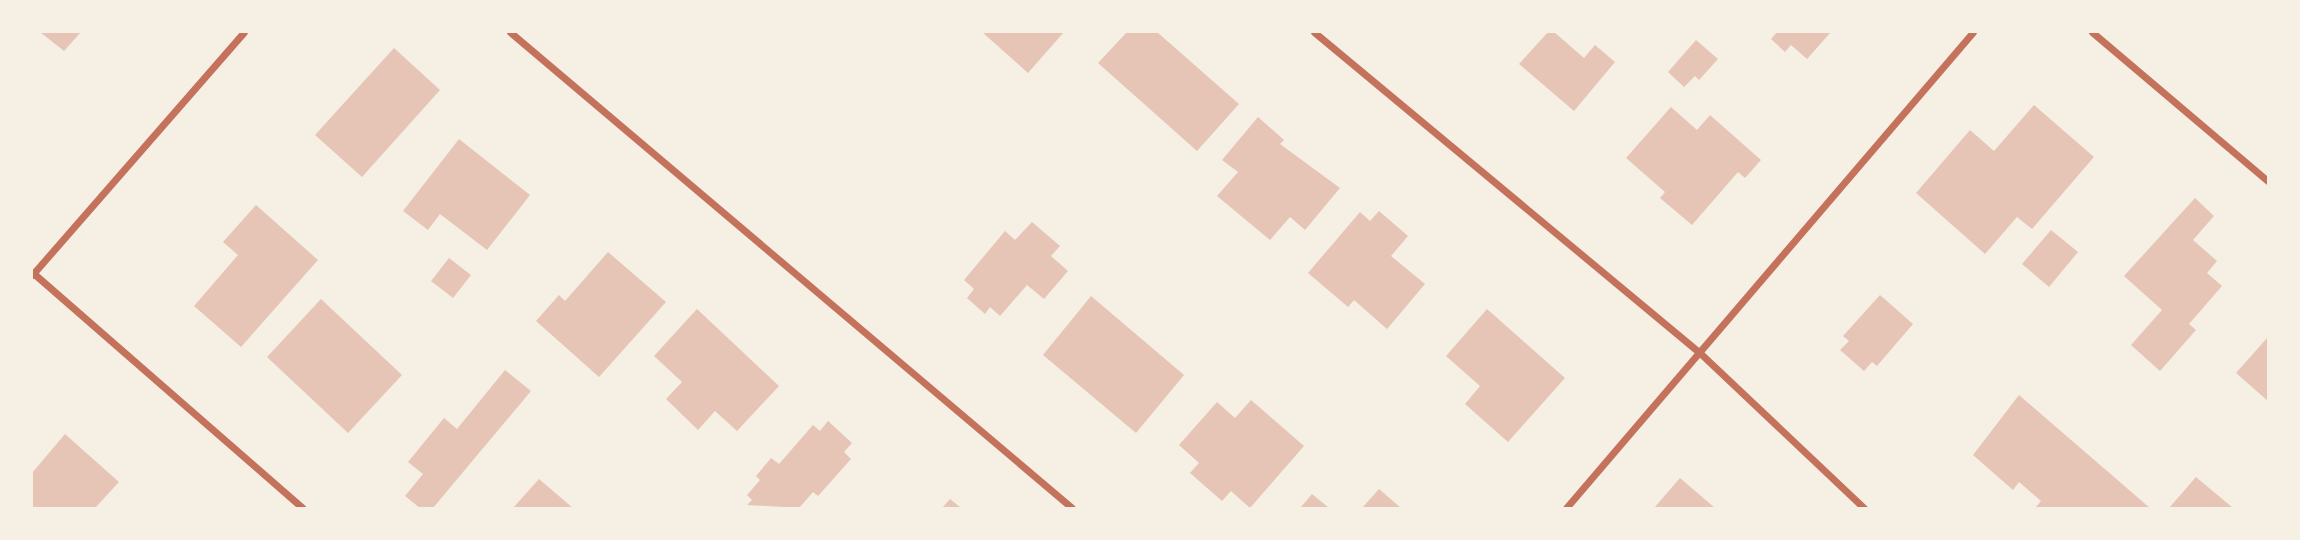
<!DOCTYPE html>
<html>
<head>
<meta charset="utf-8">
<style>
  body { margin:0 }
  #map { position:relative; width:2300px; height:540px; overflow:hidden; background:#f6efe4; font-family:Signika,sans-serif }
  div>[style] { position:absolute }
  .building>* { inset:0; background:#e6c5b7 }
  .minor>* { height:7px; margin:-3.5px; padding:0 3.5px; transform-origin:3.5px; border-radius:3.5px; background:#c5725c }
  span { translate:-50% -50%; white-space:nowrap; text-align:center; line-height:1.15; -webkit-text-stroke:6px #f6efe4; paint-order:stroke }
  .frame { position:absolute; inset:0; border:33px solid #f6efe4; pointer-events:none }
</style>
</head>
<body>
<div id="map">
  <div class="building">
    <div style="clip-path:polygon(40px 32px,81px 32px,64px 51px)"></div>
    <div style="clip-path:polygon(982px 32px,1064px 32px,1028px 73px)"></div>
    <div style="clip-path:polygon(1127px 32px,1157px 32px,1239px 104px,1197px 151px,1098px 63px)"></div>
    <div style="clip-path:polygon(1548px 32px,1554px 32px,1584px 58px,1595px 45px,1615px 62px,1574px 111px,1519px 64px)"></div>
    <div style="clip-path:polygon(1777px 32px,1831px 32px,1807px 59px,1791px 45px,1785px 52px,1771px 39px)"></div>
    <div style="clip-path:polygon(1696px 40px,1718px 59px,1699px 80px,1695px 76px,1684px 87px,1668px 72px)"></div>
    <div style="clip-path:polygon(394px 48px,440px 90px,362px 177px,315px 135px)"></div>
    <div style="clip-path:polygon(2034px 105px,2094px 157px,2032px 229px,2017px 217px,1985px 254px,1916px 193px,1970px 130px,1994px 151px)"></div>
    <div style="clip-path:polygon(1671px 107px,1697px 130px,1710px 115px,1761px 160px,1745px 178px,1738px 172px,1692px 225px,1660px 198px,1665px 192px,1626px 158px)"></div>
    <div style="clip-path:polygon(1258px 117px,1284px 140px,1280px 144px,1340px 188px,1305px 230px,1290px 217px,1270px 240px,1217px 196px,1238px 172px,1222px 160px)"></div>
    <div style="clip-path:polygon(459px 139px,530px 195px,487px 250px,440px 214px,428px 230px,403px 211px)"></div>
    <div style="clip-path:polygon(2195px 198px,2214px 216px,2193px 240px,2217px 261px,2207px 273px,2222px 286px,2189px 324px,2196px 330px,2160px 371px,2131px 345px,2162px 310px,2124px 276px)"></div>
    <div style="clip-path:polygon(256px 205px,318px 260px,241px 347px,194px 306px,238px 255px,223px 242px)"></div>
    <div style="clip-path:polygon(1379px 211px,1408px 236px,1391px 256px,1425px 284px,1387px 329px,1354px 300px,1348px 307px,1308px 273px,1360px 212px,1370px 221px)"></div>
    <div style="clip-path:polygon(1032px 222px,1060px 246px,1051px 256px,1068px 271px,1044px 299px,1027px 285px,1000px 316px,990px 307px,985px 314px,967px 298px,974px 289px,964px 280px,1005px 231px,1015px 240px)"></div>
    <div style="clip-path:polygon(2051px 230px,2078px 252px,2049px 287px,2022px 264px)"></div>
    <div style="clip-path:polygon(608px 252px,666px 302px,599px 377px,536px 321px,559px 295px,565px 301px)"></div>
    <div style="clip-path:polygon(449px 258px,471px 275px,453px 298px,431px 281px)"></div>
    <div style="clip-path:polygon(1880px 295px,1913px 324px,1877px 366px,1872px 362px,1864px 371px,1840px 350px,1849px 341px,1843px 336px)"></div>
    <div style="clip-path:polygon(1091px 296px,1184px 375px,1136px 433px,1043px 355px)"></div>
    <div style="clip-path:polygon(321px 299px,402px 375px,348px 433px,267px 357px)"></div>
    <div style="clip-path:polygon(697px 309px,779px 386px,737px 431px,715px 411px,698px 430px,666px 399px,682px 382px,654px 356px)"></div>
    <div style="clip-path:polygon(1487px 309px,1565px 378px,1508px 442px,1465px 404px,1480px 386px,1446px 356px)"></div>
    <div style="clip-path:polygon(2268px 337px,2268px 401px,2236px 373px)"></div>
    <div style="clip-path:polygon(505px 370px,531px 391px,433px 508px,420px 508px,405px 496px,423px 474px,408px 462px,444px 418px,457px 429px)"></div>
    <div style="clip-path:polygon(2019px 395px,2150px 508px,2035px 508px,2041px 501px,2019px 482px,2013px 490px,1973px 455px)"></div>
    <div style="clip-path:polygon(1251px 400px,1304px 446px,1250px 508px,1231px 491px,1222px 501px,1190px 473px,1199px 463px,1179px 445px,1217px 402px,1235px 418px)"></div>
    <div style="clip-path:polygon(828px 421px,852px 443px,844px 452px,851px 459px,818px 496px,813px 492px,799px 508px,747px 505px,752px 500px,747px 495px,760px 480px,756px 476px,771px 458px,779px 464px,813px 425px,820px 431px)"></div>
    <div style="clip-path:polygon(65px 434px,119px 482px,95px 508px,32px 508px,32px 473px)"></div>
    <div style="clip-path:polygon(2196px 477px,2233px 508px,2169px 508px)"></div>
    <div style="clip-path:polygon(1680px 478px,1715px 508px,1654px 508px)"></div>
    <div style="clip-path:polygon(539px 479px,573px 508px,513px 508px)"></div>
    <div style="clip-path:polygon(1379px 489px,1401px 508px,1362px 508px)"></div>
    <div style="clip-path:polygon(1312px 494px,1329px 508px,1300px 508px)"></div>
    <div style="clip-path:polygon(950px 499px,961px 508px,942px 508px)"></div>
  </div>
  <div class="minor">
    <div style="left:510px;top:32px;width:736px;rotate:40.26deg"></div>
    <div style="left:1314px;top:32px;width:502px;rotate:39.75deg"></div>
    <div style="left:1700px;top:353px;width:226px;rotate:43.4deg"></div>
    <div style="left:2092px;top:32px;width:231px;rotate:40.3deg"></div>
    <div style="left:32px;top:272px;width:359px;rotate:41.1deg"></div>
    <div style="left:32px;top:275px;width:322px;rotate:-48.9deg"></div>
    <div style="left:1566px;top:508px;width:626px;rotate:-49.47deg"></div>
  </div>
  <div class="frame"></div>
</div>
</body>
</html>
